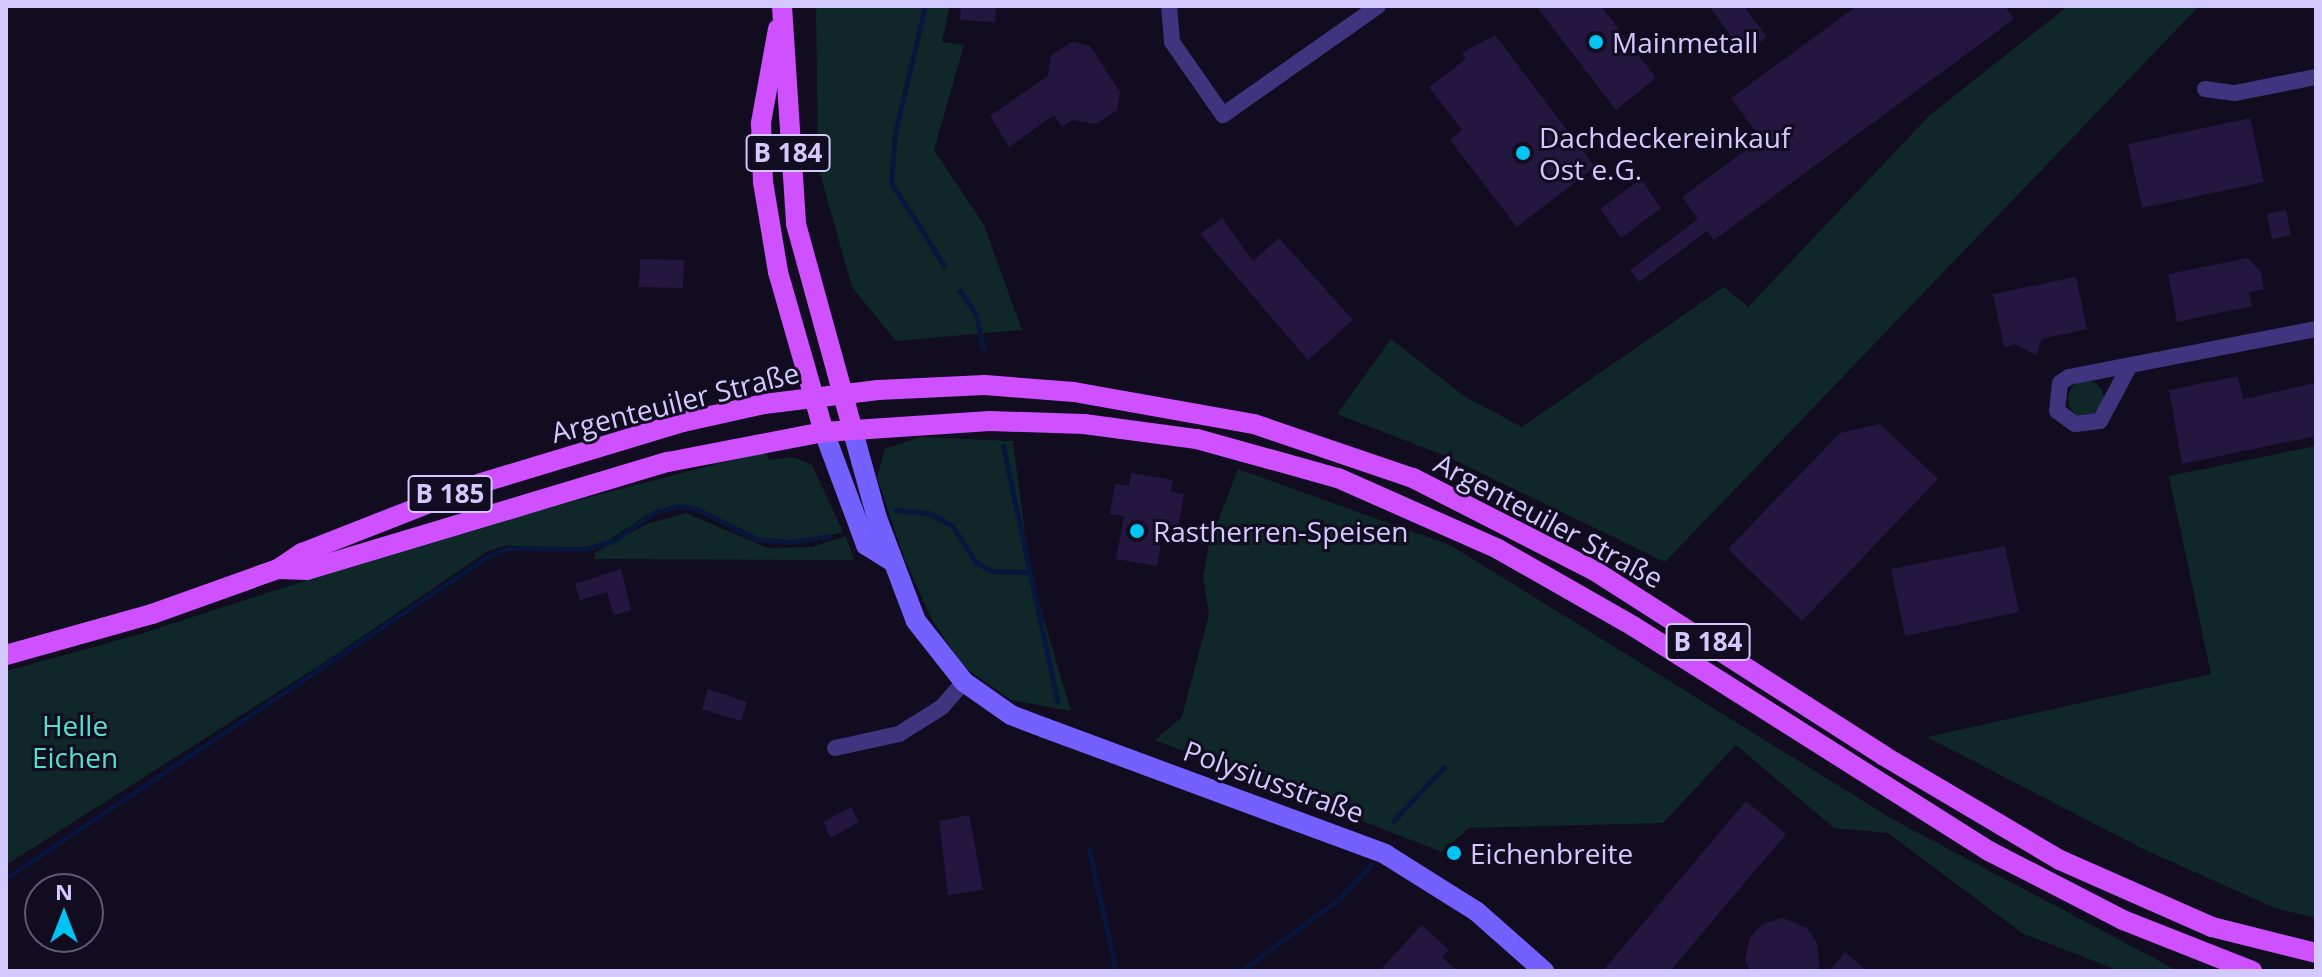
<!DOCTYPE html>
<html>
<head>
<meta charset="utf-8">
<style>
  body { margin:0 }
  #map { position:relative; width:2322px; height:977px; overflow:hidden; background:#110c1f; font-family:"Open Sans",sans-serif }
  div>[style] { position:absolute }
  .green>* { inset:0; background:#0f2729 }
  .round { border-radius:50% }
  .stream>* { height:5px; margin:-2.5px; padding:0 2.5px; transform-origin:2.5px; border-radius:2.5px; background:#08163c }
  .building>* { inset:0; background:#231740 }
  .street>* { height:16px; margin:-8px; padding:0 8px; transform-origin:8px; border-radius:8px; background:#3f357f }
  .secondary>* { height:20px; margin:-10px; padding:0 10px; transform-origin:10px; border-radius:10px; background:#7360ff }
  .primary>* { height:20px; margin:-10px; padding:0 10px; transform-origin:10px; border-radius:10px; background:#ce50ff }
  .dots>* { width:22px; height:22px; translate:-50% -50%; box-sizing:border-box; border:4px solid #110c1f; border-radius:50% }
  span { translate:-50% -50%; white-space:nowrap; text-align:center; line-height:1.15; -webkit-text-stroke:6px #110c1f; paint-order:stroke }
  .shield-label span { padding:2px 6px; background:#110c1f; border:2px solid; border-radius:6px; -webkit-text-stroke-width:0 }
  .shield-label { font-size:26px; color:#d4c9ff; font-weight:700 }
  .poi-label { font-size:28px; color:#d4c9ff }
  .left { translate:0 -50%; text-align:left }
  .street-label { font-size:28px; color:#d4c9ff }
  .park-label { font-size:28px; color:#53e1cb }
  .frame { position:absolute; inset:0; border:8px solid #d4c9ff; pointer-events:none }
  .north { position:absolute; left:24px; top:873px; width:80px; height:80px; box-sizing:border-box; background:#110c1f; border:2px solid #5f5879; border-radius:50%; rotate:0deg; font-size:22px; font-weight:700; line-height:32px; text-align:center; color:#d4c9ff }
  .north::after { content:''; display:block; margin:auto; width:28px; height:36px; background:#00c4f4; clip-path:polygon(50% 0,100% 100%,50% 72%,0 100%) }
</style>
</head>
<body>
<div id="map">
  <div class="green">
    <div style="clip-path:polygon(816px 6px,950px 6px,942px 42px,964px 45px,934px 150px,984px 225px,1022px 330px,896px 341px,852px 287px,818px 166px)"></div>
    <div style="clip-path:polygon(2068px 6px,2199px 6px,1665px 562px,1448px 457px,1337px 414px,1391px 339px,1464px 396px,1522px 427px,1724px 287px,1748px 307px,1930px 115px)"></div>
    <div class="round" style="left:2068px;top:381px;width:36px;height:36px"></div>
    <div style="clip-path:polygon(920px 437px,1013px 441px,1030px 573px,1071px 711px,1011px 700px,963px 666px,932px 620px,903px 555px,877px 477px,885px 449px)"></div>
    <div style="clip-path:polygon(2316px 446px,2316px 918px,2275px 908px,2143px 849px,1927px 737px,2211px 674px,2169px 476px)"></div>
    <div style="clip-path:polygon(767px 451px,768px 460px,794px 457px,812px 465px,843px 532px,815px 540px,766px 541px,691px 505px,648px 514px,608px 541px,581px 548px,546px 551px,508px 545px,488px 551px,325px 662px,6px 865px,6px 671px,137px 635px,462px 530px)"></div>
    <div style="clip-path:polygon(1238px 469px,1450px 545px,1894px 820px,2178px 971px,2120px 971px,2022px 933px,1888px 833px,1834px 828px,1736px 745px,1663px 823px,1469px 828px,1442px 852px,1155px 740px,1182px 717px,1209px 614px,1203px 577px,1209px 544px)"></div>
    <div style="clip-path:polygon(686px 513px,768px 548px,812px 547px,846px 536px,854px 560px,594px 559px,596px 552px,647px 524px)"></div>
  </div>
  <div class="stream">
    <div style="left:925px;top:6px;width:130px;rotate:103.3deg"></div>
    <div style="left:895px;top:133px;width:50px;rotate:94.6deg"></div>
    <div style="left:891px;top:183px;width:98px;rotate:57.1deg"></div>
    <div style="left:960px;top:291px;width:29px;rotate:56deg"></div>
    <div style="left:976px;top:315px;width:34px;rotate:78deg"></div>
    <div style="left:1003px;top:446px;width:261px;rotate:78deg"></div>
    <div style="left:895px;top:510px;width:34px;rotate:5deg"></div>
    <div style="left:929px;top:513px;width:26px;rotate:28deg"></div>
    <div style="left:952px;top:525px;width:45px;rotate:57.7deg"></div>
    <div style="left:976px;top:563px;width:19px;rotate:25deg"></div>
    <div style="left:993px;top:571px;width:34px;rotate:2deg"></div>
    <div style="left:1393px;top:821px;width:74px;rotate:-46.6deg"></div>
    <div style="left:1089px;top:849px;width:125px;rotate:77.5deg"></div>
    <div style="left:6px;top:878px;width:578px;rotate:-33.72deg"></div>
    <div style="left:487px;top:557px;width:23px;rotate:-23deg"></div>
    <div style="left:508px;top:548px;width:78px;rotate:0.7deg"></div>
    <div style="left:586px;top:549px;width:28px;rotate:-17deg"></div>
    <div style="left:613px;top:541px;width:51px;rotate:-34.6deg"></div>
    <div style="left:655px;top:512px;width:25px;rotate:-14deg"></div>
    <div style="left:679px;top:506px;width:18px;rotate:9deg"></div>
    <div style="left:697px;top:509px;width:66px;rotate:27deg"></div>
    <div style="left:756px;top:539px;width:35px;rotate:5deg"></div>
    <div style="left:791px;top:542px;width:39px;rotate:-9deg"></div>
    <div style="left:1241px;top:971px;width:122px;rotate:-36.3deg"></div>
    <div style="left:1339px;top:899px;width:47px;rotate:-46.7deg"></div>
  </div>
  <div class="building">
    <div style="clip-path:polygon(961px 6px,996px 6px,995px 22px,960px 20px)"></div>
    <div style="clip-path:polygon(1536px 6px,1601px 6px,1656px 78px,1616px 110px)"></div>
    <div style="clip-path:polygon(1709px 6px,1744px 6px,1767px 37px,1744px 54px)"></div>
    <div style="clip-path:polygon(1857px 6px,2005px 6px,2014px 19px,1714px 240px,1707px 231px,1639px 282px,1630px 270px,1698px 219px,1682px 197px,1761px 139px,1731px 98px)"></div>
    <div style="clip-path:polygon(1495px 35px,1595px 167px,1517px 227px,1450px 140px,1462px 130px,1429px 87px,1466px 59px,1462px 53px)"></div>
    <div style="clip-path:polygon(1072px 42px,1090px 46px,1120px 92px,1117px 110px,1096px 124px,1072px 120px,1062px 127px,1054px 115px,1009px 147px,990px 116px,1048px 76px,1051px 55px)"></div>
    <div style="clip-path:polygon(2250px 118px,2264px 182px,2142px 208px,2128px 144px)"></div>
    <div style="clip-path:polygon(1641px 179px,1661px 208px,1621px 238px,1600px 209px)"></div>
    <div style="clip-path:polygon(2286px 210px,2291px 235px,2272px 239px,2267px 214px)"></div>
    <div style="clip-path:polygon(1222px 218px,1253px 261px,1279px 238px,1353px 320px,1308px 360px,1200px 234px)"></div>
    <div style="clip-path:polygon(2248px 258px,2261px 272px,2264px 289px,2249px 292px,2252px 306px,2177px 322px,2168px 274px)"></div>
    <div style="clip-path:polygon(640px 259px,684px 260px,683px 288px,639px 287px)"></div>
    <div style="clip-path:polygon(2076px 277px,2087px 329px,2042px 339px,2036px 355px,2015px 344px,2004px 347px,1993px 294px)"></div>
    <div style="clip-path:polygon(2238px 376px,2243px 399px,2316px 383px,2316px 436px,2182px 464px,2169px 390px)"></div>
    <div style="clip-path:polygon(1880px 424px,1938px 479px,1802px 621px,1728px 549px,1840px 433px)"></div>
    <div style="clip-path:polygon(1131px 473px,1173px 480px,1171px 492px,1184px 494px,1178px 528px,1164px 525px,1157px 566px,1116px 559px,1124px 516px,1110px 514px,1115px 484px,1129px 486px)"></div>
    <div style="clip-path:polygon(2005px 546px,2019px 612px,1905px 636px,1891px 569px)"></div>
    <div style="clip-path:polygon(621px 569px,631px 610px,614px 615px,607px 592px,580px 600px,575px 584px)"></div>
    <div style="clip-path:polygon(708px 689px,747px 702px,741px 721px,702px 709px)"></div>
    <div style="clip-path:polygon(1746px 801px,1786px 834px,1670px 971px,1603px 971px)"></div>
    <div style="clip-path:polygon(851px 807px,859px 822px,831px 838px,823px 822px)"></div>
    <div style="clip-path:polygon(969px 815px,983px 890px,948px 895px,939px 821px)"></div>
    <div style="clip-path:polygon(1783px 918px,1807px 928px,1817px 943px,1820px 971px,1750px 971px,1745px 960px,1749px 939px,1762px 924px)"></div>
    <div style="clip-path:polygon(1422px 925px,1449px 950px,1442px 957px,1457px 971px,1379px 971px)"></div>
    <div style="clip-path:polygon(1845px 952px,1867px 971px,1829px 971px)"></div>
  </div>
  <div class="street">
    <div style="left:1169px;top:6px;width:36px;rotate:85deg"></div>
    <div style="left:1172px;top:42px;width:89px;rotate:55.1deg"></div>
    <div style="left:1223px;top:115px;width:189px;rotate:-35.1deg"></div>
    <div style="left:2205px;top:89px;width:30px;rotate:8deg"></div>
    <div style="left:2235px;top:93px;width:83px;rotate:-11.2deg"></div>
    <div style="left:2129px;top:367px;width:61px;rotate:118.2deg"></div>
    <div style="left:2100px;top:421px;width:25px;rotate:173deg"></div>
    <div style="left:2075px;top:424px;width:22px;rotate:-144deg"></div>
    <div style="left:2057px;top:411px;width:28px;rotate:-84deg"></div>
    <div style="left:2060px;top:383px;width:11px;rotate:-34deg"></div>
    <div style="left:2069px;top:377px;width:252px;rotate:-11deg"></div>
    <div style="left:835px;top:748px;width:66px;rotate:-12.3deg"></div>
    <div style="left:899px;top:734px;width:51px;rotate:-32.1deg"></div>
    <div style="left:942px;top:707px;width:33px;rotate:-49deg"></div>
  </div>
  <div class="secondary">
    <div style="left:852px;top:428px;width:93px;rotate:74.5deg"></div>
    <div style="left:877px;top:518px;width:110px;rotate:69.3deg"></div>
    <div style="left:916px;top:621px;width:78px;rotate:51.8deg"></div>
    <div style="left:964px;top:682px;width:57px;rotate:35.1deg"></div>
    <div style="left:1011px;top:715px;width:36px;rotate:21deg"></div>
    <div style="left:1045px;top:728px;width:363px;rotate:20.3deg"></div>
    <div style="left:1385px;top:854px;width:107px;rotate:32.1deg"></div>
    <div style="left:1476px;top:911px;width:91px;rotate:41.4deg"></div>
    <div style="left:824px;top:432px;width:121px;rotate:69.6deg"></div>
    <div style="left:866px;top:545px;width:31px;rotate:32deg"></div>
  </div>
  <div class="primary">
    <div style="left:782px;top:6px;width:218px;rotate:86.3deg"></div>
    <div style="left:796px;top:224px;width:212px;rotate:74.6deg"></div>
    <div style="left:778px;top:29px;width:96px;rotate:100.3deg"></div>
    <div style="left:761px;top:123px;width:59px;rotate:88.1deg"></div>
    <div style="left:763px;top:182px;width:91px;rotate:80.5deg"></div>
    <div style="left:778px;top:272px;width:166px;rotate:74deg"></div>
    <div style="left:278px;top:569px;width:29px;rotate:2deg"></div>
    <div style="left:307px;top:570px;width:377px;rotate:-16.7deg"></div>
    <div style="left:668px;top:462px;width:159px;rotate:-10.9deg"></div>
    <div style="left:824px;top:432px;width:166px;rotate:-3.8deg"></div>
    <div style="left:990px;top:421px;width:94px;rotate:1.8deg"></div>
    <div style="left:1084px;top:424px;width:114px;rotate:7.6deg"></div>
    <div style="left:1197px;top:439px;width:146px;rotate:15.5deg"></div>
    <div style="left:1338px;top:478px;width:175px;rotate:23.9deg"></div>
    <div style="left:1498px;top:549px;width:155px;rotate:29.7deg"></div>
    <div style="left:1633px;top:626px;width:421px;rotate:32.3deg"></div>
    <div style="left:1989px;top:851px;width:151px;rotate:27.2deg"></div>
    <div style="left:2123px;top:920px;width:139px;rotate:21.6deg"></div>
    <div style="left:6px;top:655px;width:152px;rotate:-15.7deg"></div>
    <div style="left:152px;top:614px;width:134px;rotate:-19.7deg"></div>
    <div style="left:278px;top:569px;width:29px;rotate:-34deg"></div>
    <div style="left:302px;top:553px;width:192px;rotate:-21.4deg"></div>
    <div style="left:481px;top:483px;width:211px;rotate:-16.8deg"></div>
    <div style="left:683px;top:422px;width:83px;rotate:-12.5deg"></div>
    <div style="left:764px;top:404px;width:115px;rotate:-7deg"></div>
    <div style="left:878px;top:390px;width:107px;rotate:-2.7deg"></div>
    <div style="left:985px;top:385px;width:89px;rotate:4.5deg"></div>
    <div style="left:1074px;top:392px;width:183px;rotate:10.1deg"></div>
    <div style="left:1254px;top:424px;width:168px;rotate:18.8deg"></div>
    <div style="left:1413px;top:478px;width:204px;rotate:27.1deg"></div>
    <div style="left:1595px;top:571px;width:343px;rotate:32.6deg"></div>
    <div style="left:1884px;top:756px;width:204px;rotate:30.6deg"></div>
    <div style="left:2060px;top:860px;width:166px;rotate:23.8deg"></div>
    <div style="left:2212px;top:927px;width:107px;rotate:14deg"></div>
  </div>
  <div class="dots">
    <div style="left:1596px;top:42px;background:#00c4f4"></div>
    <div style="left:1523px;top:153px;background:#00c4f4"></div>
    <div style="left:1137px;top:531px;background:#00c4f4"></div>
    <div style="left:1454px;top:853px;background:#00c4f4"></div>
  </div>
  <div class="shield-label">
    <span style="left:788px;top:153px">B 184</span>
    <span style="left:450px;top:494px">B 185</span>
    <span style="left:1708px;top:642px">B 184</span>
  </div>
  <div class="poi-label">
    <span class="left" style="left:1612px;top:42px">Mainmetall</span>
    <span class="left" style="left:1539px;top:153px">Dachdeckereinkauf<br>Ost e.G.</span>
    <span class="left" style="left:1153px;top:531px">Rastherren-Speisen</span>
    <span class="left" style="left:1470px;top:853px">Eichenbreite</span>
  </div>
  <div class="street-label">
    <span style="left:675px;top:402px;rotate:-14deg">Argenteuiler Straße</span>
    <span style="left:1549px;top:520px;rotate:28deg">Argenteuiler Straße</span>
    <span style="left:1274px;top:781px;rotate:20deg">Polysiusstraße</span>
  </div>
  <div class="park-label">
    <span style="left:75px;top:741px">Helle<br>Eichen</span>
  </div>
  <div class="frame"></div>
  <div class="north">N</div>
</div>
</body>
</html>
